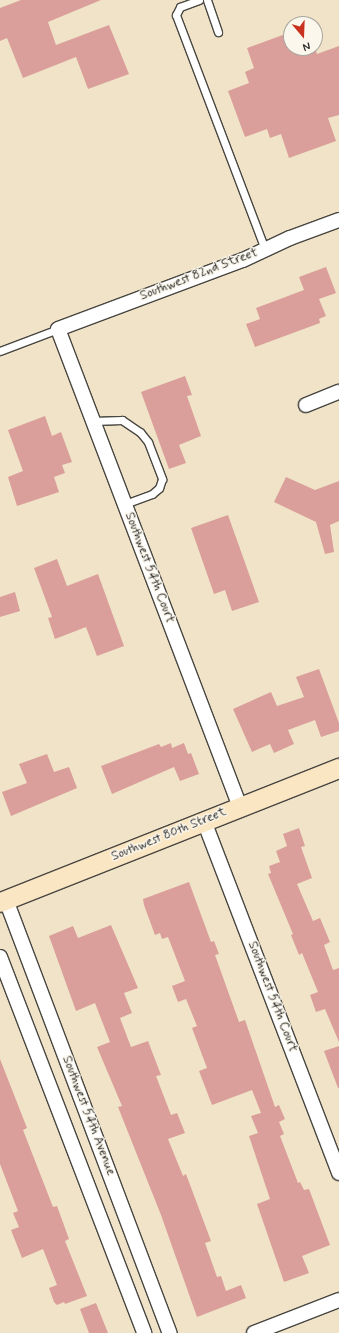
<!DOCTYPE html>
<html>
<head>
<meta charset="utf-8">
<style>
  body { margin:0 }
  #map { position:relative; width:339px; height:1333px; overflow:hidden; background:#f1e3c7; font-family:Mynerve,sans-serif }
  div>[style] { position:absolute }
  .building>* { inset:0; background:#da9f9b }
  .roads { filter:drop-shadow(1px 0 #494742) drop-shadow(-1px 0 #494742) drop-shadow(0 1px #494742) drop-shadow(0 -1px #494742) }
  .lane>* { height:7px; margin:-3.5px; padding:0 3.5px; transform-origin:3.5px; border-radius:3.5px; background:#fff }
  .street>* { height:14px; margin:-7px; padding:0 7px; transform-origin:7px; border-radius:7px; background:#fff }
  .secondary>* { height:19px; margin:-9.5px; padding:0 9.5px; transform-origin:9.5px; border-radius:9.5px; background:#fbe6c4 }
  span { translate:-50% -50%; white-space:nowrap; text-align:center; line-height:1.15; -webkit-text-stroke:3px #fbf7ec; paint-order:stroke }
  .street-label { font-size:13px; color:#2b2b2b }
  .north { position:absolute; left:283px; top:16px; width:40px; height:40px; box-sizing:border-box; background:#fbf7ec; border:1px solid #a8a59f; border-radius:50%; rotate:161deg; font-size:11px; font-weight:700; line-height:16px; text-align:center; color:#2b2b2b }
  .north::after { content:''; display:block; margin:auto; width:14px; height:18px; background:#c8321e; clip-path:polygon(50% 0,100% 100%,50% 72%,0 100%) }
</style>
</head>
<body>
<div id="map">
  <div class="building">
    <div style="clip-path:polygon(21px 0,101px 0,48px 22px,56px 45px,109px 25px,129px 74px,88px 89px,76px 57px,23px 78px,7px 38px,0 41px,0 8px)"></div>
    <div style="clip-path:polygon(291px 32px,291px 48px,315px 48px,317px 54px,339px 46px,339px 115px,328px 118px,336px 141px,289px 158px,281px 134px,270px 138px,267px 129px,245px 137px,228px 91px,249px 83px,245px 72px,254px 68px,247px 48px)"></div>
    <div style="clip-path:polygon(326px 267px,336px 293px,319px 299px,326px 316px,319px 319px,320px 323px,255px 347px,246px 324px,260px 319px,256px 308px,304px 290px,299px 277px)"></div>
    <div style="clip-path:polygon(185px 376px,192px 395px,187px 396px,201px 436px,179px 445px,186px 463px,169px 469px,141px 392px)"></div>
    <div style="clip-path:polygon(45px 416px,52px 436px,61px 432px,72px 462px,62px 465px,65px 473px,54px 477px,59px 492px,17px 506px,8px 477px,23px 471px,8px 430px)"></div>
    <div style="clip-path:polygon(286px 477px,315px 490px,339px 481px,339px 521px,330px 525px,334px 552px,325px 554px,316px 522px,274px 502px)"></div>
    <div style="clip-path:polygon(228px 515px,259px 602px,232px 611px,225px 590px,214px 594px,191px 528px)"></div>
    <div style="clip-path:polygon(57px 559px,67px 586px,98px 574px,124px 646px,97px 656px,86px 627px,55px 639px,48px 618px,52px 617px,34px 568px)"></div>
    <div style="clip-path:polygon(15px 592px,20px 611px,0 617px,0 597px)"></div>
    <div style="clip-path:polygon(319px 669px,339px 723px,339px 731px,321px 737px,315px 720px,288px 730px,294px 744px,274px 753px,270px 744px,252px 752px,233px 709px,271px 692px,277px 706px,304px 697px,296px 677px)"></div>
    <div style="clip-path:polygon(171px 743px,172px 748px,184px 743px,188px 754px,191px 753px,199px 774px,180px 781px,174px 767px,112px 794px,101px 766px,159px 744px,161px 747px)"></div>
    <div style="clip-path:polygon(47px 754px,54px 772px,69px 767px,77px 788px,11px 816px,2px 792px,27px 783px,19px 764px)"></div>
    <div style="clip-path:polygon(299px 828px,305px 846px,301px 847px,312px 878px,297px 884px,313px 921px,320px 918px,330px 942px,324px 945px,333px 970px,339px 968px,339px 1042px,325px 1009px,316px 1012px,310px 995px,318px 992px,302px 953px,299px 955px,291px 935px,293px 934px,268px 874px,271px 873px,269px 866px,280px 862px,276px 851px,287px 846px,283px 834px)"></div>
    <div style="clip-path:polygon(189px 882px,211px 942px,214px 941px,219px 954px,215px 955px,239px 1022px,245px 1020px,275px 1107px,279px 1105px,285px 1119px,279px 1122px,284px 1134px,280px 1136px,298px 1183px,300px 1182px,304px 1190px,309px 1189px,330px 1245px,302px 1256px,309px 1273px,284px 1282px,257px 1204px,270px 1199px,249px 1136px,258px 1133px,251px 1116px,261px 1113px,252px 1090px,212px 1105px,199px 1071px,207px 1068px,192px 1028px,197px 1026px,186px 999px,178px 1002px,172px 986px,185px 981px,168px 937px,162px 939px,160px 933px,155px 935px,144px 905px,143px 899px)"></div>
    <div style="clip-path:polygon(111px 925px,138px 988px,124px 993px,132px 1013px,120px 1018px,131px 1047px,148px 1041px,161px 1075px,156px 1076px,171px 1115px,177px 1113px,185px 1133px,168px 1139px,183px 1176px,186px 1174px,211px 1241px,205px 1243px,217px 1277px,221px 1276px,226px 1291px,241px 1285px,246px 1298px,197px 1317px,161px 1215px,118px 1107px,122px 1106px,97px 1047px,110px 1042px,95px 1003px,76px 1011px,49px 936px,73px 926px,78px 938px)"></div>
    <div style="clip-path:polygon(339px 1046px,339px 1088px,338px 1088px,324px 1051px)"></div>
    <div style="clip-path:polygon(0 1059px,27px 1128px,23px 1130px,53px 1207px,57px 1206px,69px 1239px,65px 1241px,87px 1296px,65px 1304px,64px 1302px,57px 1305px,54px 1302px,49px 1288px,57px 1285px,43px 1249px,22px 1258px,11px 1230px,19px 1227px,13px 1213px,18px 1211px,0 1164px)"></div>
    <div style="clip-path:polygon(96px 1303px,108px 1333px,89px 1333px,80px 1309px)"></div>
  </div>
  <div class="roads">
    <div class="lane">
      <div style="left:199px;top:0;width:20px;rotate:160deg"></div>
      <div style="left:180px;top:7px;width:9px;rotate:117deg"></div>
      <div style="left:176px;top:15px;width:250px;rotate:69.2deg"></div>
      <div style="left:207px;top:0;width:34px;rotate:71deg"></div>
      <div style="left:0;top:351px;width:62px;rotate:-20.8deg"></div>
      <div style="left:93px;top:421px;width:29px;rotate:-2deg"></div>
      <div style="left:122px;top:420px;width:22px;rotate:34deg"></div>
      <div style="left:140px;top:432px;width:13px;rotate:51deg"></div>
      <div style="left:148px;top:442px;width:40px;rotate:69deg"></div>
      <div style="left:162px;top:479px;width:9px;rotate:108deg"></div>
      <div style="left:159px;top:488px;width:9px;rotate:139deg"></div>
      <div style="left:152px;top:494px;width:29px;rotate:160deg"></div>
    </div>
    <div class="street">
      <div style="left:306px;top:405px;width:35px;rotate:-22deg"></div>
      <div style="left:240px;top:807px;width:511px;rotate:-110.84deg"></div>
      <div style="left:58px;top:329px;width:197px;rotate:-20.5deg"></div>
      <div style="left:243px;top:260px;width:52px;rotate:-25.1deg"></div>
      <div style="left:290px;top:238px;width:52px;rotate:-20.2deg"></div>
      <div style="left:204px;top:821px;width:377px;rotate:69deg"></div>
      <div style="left:6px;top:900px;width:463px;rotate:69.3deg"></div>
      <div style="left:0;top:957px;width:403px;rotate:69deg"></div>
      <div style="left:254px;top:1333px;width:91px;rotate:-21.2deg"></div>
    </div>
    <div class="secondary">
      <div style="left:0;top:902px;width:365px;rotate:-21.6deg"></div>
    </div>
  </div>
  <div class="street-label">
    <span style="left:199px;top:275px;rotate:-21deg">Southwest 82nd Street</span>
    <span style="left:149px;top:568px;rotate:69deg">Southwest 54th Court</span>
    <span style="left:169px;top:835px;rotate:-22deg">Southwest 80th Street</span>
    <span style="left:272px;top:997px;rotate:69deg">Southwest 54th Court</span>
    <span style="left:88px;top:1116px;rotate:69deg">Southwest 54th Avenue</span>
  </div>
  <div class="north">N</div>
</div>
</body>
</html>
